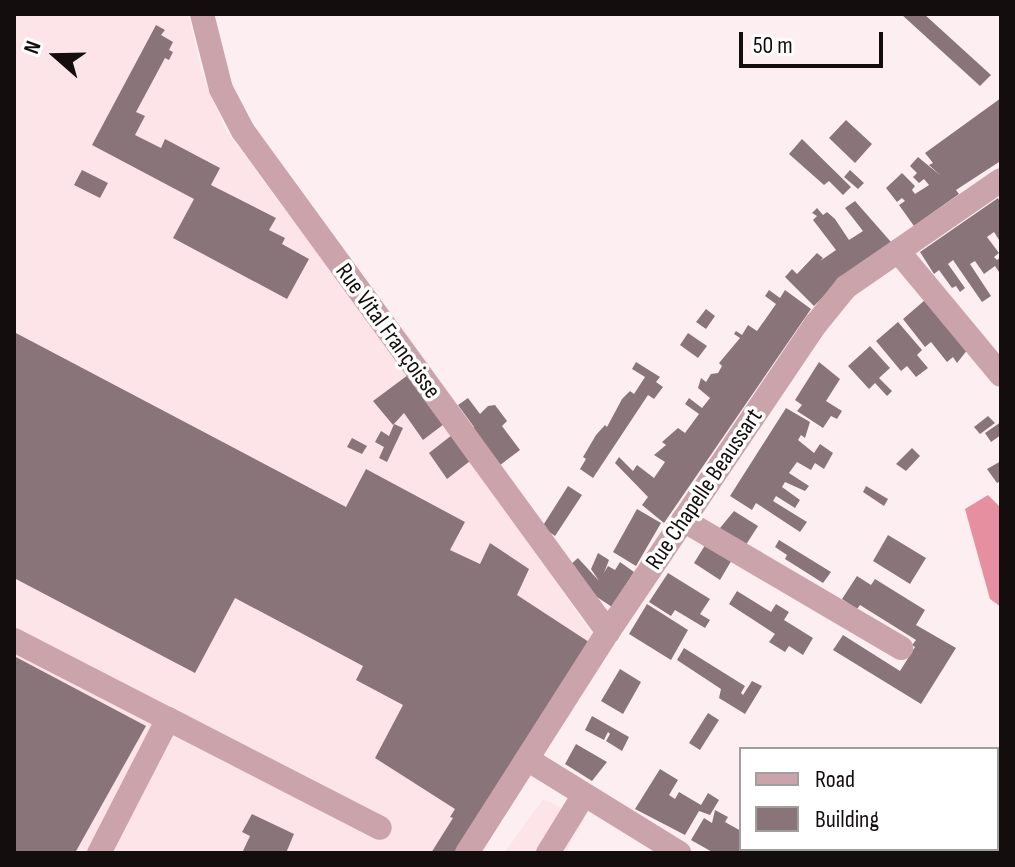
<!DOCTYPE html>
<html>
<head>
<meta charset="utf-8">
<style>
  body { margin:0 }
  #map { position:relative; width:1015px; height:867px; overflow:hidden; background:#fdeff1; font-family:"Sofia Sans Condensed",sans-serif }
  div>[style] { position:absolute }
  .built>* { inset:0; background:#fde4e8 }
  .forest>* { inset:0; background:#e68fa1 }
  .building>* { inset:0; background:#897579 }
  .minor>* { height:24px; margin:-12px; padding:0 12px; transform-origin:12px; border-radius:12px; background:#cba3aa }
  span { translate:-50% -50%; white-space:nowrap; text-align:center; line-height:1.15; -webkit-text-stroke:7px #fff; paint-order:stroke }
  .street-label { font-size:24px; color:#140d0e }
  .frame { position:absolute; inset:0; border:16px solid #140d0e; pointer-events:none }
  .legend { position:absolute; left:739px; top:747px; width:260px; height:104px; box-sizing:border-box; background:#fff; border:2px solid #a19e9f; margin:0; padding:10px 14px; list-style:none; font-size:24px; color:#140d0e }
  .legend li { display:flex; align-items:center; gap:16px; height:40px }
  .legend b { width:40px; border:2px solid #a19e9f }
  .north { position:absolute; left:16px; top:16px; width:80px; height:80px; -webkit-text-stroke:6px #fff; paint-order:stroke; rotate:290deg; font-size:22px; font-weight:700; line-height:32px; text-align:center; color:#140d0e }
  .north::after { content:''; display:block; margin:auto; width:28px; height:36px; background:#140d0e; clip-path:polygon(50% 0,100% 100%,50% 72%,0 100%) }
  .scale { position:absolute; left:739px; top:32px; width:144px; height:36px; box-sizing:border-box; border:4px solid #140d0e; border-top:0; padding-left:10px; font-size:24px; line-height:28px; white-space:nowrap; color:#140d0e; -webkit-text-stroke:6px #fff; paint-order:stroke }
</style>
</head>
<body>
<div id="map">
  <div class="built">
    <div style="clip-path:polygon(14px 14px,188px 14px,201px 70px,226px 131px,479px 468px,593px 636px,450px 853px,14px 853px)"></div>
    <div style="clip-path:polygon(543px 799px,585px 819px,565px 853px,504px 853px)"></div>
  </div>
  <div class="forest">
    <div style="clip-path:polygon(988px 495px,1001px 508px,1001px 607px,990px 599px,965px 509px)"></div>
  </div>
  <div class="building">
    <div style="clip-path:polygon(901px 14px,924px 14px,991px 75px,980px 86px)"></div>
    <div style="clip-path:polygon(156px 25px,165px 30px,161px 35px,173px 42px,169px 50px,173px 52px,169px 60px,165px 58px,136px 112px,145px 116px,135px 135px,161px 148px,165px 139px,220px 168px,211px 185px,276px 218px,269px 230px,285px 238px,282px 244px,309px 259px,287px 299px,173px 238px,194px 199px,92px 145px)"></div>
    <div style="clip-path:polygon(1001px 98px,999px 162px,956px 190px,959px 194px,914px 226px,899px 205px,905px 201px,902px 198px,897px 202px,886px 188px,902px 173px,915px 186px,912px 190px,915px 194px,929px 185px,924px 179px,919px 183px,913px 177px,917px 173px,910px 166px,918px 157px,941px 176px,929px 165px,933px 163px,925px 153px)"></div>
    <div style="clip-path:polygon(846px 120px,872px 144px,855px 163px,829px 138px)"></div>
    <div style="clip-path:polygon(802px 139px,851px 187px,843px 195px,829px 181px,824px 185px,789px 154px)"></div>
    <div style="clip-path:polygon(82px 170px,108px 183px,100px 198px,74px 185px)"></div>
    <div style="clip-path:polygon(850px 170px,864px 183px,858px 189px,844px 177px)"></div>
    <div style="clip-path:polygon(998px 198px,1001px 204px,1001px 243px,994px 232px,987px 237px,999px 253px,994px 257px,997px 260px,1001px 257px,1001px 275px,995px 266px,984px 274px,975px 261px,970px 264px,991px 296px,982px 302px,953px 260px,948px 264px,965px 288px,960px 292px,956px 286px,952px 288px,939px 270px,934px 274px,920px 252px)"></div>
    <div style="clip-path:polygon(855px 201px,891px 242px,842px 278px,814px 306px,785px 277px,792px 269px,797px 274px,817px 253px,823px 258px,820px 261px,836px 250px,813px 220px,817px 216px,812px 213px,817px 208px,823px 215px,827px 212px,835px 219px,849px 240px,863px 231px,845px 208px)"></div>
    <div style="clip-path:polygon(769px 290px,780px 298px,785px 290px,811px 309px,664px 523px,642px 505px,648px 497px,615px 463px,619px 457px,633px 471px,637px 465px,654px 478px,665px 462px,654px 455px,666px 445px,662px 442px,678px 428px,685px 433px,699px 414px,685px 404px,689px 398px,702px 408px,710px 398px,698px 388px,701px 378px,706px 382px,711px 374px,718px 373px,722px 366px,719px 363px,740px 338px,734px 334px,736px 331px,742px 335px,748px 325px,757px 331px,776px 304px,765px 296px)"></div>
    <div style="clip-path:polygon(925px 300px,968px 349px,957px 363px,953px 357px,947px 362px,931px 342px,925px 347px,903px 319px)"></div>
    <div style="clip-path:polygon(706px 309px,715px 316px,706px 329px,696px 322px)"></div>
    <div style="clip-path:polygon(898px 322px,922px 350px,917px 355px,928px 368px,916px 377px,907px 366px,901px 371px,876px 341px)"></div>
    <div style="clip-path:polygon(14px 332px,346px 507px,366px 469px,465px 522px,450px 550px,480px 564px,490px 543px,529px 569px,517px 595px,592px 644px,456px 853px,431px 853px,453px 818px,450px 817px,455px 809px,375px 758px,403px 705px,356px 680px,363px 666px,235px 598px,195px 673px,14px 578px)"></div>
    <div style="clip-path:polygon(688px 333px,707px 346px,698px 358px,680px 345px)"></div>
    <div style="clip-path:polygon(870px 346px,890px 368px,879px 378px,892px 391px,887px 396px,875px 383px,869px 389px,848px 366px)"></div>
    <div style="clip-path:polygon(636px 362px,660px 377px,656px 382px,663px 387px,654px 399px,648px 395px,593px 478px,580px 469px,586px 459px,583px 457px,596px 435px,605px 425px,607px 427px,622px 399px,630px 391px,634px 394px,645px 377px,632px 369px)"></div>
    <div style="clip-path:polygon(819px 362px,840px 379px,826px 401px,842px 411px,837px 419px,831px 416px,823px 428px,797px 411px,802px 405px,795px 400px)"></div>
    <div style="clip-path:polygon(408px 375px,444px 424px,423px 440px,404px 413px,393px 425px,373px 401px)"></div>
    <div style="clip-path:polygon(468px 398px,480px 414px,488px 406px,495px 405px,507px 421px,502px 426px,520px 450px,495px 469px,470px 434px,474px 427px,458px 405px)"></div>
    <div style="clip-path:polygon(786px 408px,810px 422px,805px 438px,801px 435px,798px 440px,814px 453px,820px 444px,833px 453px,824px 469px,815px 463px,811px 470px,797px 462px,789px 473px,809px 486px,805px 491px,785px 482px,782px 487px,800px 500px,795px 508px,776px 496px,773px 501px,807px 522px,800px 532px,756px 503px,752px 510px,730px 496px)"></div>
    <div style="clip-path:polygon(988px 416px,995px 423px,980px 434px,974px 427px)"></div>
    <div style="clip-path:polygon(1001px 422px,1001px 435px,991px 442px,985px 433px)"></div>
    <div style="clip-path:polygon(394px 424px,403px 428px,387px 462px,379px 458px,384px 447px,375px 442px,381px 431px,389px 436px)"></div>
    <div style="clip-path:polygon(452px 435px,470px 461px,447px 479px,429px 453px)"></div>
    <div style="clip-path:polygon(352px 438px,367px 446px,362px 454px,347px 447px)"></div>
    <div style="clip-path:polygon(912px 448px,920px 456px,906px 471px,896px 464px)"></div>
    <div style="clip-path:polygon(1001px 461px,1001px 481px,997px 483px,987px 469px)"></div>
    <div style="clip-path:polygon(568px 486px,582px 495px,555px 536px,542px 527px)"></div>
    <div style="clip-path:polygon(866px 486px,888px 499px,884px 506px,863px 492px)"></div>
    <div style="clip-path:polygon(637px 509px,661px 523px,636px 566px,613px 552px)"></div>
    <div style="clip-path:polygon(734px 511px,758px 526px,742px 551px,715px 534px)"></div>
    <div style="clip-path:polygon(888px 535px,926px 558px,910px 584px,873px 561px)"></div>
    <div style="clip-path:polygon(779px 540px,831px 572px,823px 583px,785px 559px,787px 555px,775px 547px)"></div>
    <div style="clip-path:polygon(707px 542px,733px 558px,720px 580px,694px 563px)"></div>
    <div style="clip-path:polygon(598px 553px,609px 560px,604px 573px,608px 566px,615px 570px,620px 562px,634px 572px,612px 607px,591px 593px,571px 564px,578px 558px,599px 581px,591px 569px)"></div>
    <div style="clip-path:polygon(668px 573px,710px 599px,700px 614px,710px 620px,705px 628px,675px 610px,671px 616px,649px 602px)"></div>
    <div style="clip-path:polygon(857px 576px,871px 585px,875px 579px,925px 610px,916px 625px,956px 648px,921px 704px,833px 650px,843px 635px,900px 671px,915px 647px,912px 645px,916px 640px,860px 605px,857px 609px,842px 599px)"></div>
    <div style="clip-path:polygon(737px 591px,771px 612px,776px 604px,789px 612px,784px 620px,813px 638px,803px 655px,789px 646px,785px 652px,769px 642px,775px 634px,729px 604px)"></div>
    <div style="clip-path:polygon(647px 604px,688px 630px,671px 660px,629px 634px)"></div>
    <div style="clip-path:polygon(684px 648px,745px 686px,741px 693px,743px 695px,752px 681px,762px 686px,745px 714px,719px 698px,721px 689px,677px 660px)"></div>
    <div style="clip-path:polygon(14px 656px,146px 726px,75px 853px,14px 853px)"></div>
    <div style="clip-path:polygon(620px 669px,641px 682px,623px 714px,601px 701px)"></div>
    <div style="clip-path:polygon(708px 713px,719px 720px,700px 750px,689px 743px)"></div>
    <div style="clip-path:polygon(592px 716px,629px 737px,622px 751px,606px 741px,610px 734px,608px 732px,604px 740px,585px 730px)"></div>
    <div style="clip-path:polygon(576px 744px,607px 762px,592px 781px,565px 764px)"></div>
    <div style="clip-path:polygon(660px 769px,678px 780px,669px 795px,675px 799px,679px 792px,701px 805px,708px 793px,719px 800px,710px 815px,699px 811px,685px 835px,635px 809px)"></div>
    <div style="clip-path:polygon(715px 810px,728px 817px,725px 822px,741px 831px,741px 849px,770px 849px,767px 853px,714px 853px,691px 840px,704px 818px,712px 823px)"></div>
    <div style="clip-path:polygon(252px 814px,294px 834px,286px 853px,242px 853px,250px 836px,242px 832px)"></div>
  </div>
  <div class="minor">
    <div style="left:202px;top:14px;width:77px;rotate:75.8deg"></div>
    <div style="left:221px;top:89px;width:47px;rotate:62.4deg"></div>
    <div style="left:243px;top:131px;width:620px;rotate:53.93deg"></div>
    <div style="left:898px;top:251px;width:161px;rotate:50.3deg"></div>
    <div style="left:683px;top:520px;width:253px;rotate:30.4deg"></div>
    <div style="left:14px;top:640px;width:173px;rotate:27.2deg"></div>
    <div style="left:168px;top:719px;width:151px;rotate:117.2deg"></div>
    <div style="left:168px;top:719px;width:238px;rotate:27.2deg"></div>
    <div style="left:527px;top:759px;width:179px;rotate:31.7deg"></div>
    <div style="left:467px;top:853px;width:262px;rotate:-57.5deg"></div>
    <div style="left:608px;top:632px;width:372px;rotate:-56deg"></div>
    <div style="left:816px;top:324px;width:48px;rotate:-51deg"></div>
    <div style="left:846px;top:287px;width:188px;rotate:-34.6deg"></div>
    <div style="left:548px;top:853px;width:67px;rotate:-58.4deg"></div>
  </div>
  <div class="street-label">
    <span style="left:388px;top:331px;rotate:54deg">Rue Vital Françoisse</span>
    <span style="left:704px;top:489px;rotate:-56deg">Rue Chapelle Beaussart</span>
  </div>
  <div class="frame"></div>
  <ul class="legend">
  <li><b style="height:10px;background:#cba3aa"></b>Road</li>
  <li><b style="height:22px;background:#897579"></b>Building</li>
  </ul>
  <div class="north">N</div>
  <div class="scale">50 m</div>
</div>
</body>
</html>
